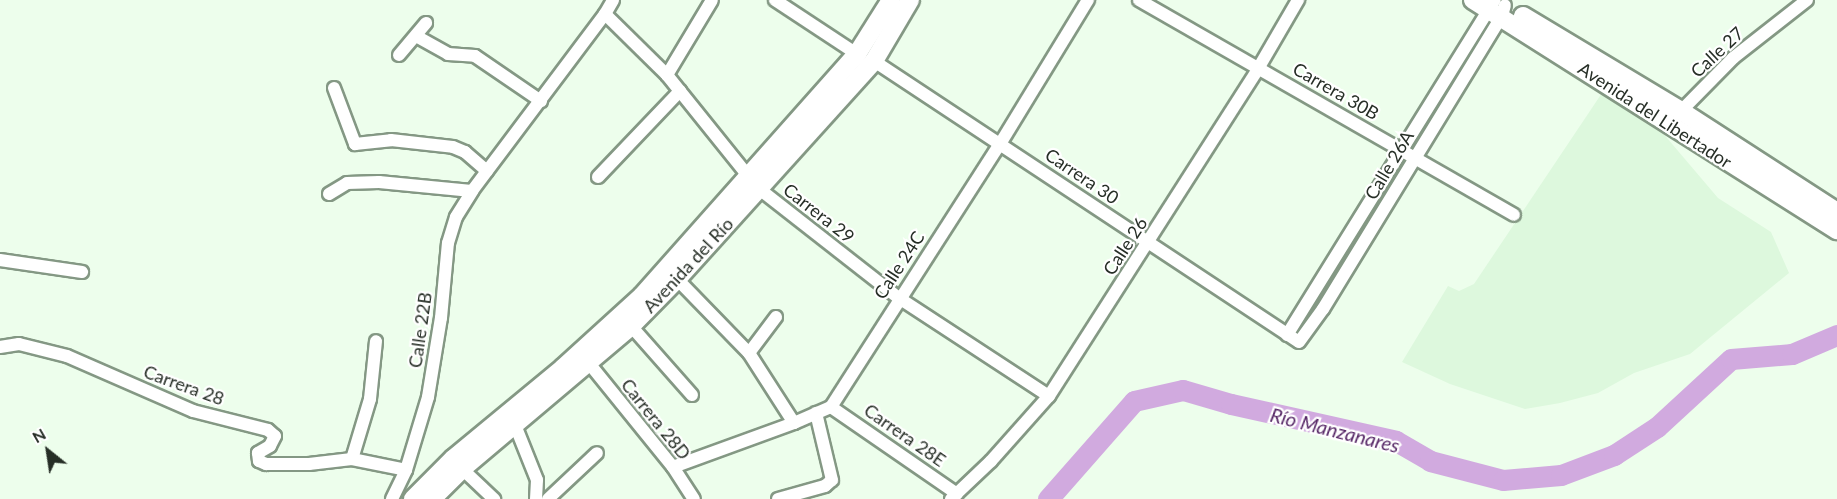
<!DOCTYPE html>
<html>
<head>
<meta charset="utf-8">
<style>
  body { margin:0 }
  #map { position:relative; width:1837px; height:499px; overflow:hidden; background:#edfeec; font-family:Lato,sans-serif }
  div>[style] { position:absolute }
  .built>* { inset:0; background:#ddf8dd }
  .river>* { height:21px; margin:-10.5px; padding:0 10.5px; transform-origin:10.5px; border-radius:10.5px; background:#d1aadf }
  .roads { filter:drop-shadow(2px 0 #849884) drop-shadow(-2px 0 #849884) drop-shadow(0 2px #849884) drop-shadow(0 -2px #849884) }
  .minor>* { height:12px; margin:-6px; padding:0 6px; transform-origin:6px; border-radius:6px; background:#fff }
  .secondary>* { height:18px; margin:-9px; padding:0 9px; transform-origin:9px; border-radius:9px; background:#fff }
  span { translate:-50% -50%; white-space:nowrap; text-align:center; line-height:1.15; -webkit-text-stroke:4.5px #fff; paint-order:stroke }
  .street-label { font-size:18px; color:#262e26 }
  .water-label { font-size:20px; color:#572867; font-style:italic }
  .north { position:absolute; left:18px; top:421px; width:60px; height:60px; -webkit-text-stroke:4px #fff; paint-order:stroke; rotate:330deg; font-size:16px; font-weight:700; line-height:24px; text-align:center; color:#262e26 }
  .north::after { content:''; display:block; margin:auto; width:21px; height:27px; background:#262e26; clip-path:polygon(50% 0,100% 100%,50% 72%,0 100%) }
</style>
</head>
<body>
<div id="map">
  <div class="built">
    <div style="clip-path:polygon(1604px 90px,1656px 125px,1718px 198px,1771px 232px,1789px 273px,1690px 354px,1634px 373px,1598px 393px,1560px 403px,1525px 409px,1450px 384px,1402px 362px,1448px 286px,1459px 291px,1474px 284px)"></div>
  </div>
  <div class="river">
    <div style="left:1048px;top:499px;width:130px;rotate:-48.7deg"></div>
    <div style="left:1134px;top:401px;width:50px;rotate:-12.7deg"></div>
    <div style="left:1183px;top:390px;width:50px;rotate:16.3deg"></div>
    <div style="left:1231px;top:404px;width:169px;rotate:12.6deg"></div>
    <div style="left:1396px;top:441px;width:39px;rotate:30deg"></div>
    <div style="left:1430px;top:461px;width:75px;rotate:14.6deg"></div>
    <div style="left:1503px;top:480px;width:58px;rotate:-4.9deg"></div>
    <div style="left:1561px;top:475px;width:57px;rotate:-20.7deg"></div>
    <div style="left:1614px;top:455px;width:51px;rotate:-33.1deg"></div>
    <div style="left:1657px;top:427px;width:100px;rotate:-42.6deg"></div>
    <div style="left:1731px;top:359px;width:61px;rotate:-4.7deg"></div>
    <div style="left:1792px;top:354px;width:49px;rotate:-22.9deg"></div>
  </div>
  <div class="roads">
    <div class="minor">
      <div style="left:775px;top:0;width:98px;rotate:33.4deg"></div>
      <div style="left:1139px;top:0;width:432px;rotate:29.8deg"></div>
      <div style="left:605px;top:14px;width:87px;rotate:44.5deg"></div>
      <div style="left:667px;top:75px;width:145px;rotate:51.2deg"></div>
      <div style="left:758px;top:188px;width:179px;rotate:38deg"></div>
      <div style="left:899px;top:298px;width:179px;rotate:33.2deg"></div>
      <div style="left:416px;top:36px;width:37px;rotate:29deg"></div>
      <div style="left:448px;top:54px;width:27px;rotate:4deg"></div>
      <div style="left:475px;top:56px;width:80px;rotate:34.3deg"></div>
      <div style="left:399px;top:55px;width:42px;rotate:-49.8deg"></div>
      <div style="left:874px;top:61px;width:509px;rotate:33.47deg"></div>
      <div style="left:1299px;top:342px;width:41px;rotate:-54deg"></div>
      <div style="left:1323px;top:309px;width:343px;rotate:-58.6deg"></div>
      <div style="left:1502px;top:16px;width:11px;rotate:-75deg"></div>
      <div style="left:667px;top:75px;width:87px;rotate:-59deg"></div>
      <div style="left:334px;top:88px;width:60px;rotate:69.4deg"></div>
      <div style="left:355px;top:144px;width:36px;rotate:-6deg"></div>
      <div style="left:391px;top:140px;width:62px;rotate:6.4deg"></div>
      <div style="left:453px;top:147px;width:13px;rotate:23deg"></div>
      <div style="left:465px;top:152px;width:29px;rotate:41deg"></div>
      <div style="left:1681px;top:111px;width:74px;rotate:-45.5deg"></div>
      <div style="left:1733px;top:58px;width:94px;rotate:-38.1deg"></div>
      <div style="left:598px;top:177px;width:119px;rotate:-46.4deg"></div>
      <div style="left:329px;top:194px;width:21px;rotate:-31deg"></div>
      <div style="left:347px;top:183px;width:32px;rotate:-2deg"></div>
      <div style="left:379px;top:182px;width:93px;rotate:5.5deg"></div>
      <div style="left:0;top:260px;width:83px;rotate:8.3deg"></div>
      <div style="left:677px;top:279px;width:103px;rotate:45.8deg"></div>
      <div style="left:749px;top:353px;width:83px;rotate:57.3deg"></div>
      <div style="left:631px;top:326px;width:92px;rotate:48.5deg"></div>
      <div style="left:1287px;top:335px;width:394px;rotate:-58.2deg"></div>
      <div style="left:0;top:347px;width:19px;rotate:-9deg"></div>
      <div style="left:19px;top:344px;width:49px;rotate:14deg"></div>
      <div style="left:67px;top:356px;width:137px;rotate:23.6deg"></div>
      <div style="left:193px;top:411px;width:77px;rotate:14.2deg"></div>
      <div style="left:268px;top:430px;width:9px;rotate:41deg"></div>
      <div style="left:275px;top:436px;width:11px;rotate:117deg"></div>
      <div style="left:270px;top:446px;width:14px;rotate:150deg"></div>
      <div style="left:258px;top:453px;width:8px;rotate:83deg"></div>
      <div style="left:259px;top:461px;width:8px;rotate:23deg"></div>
      <div style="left:266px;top:464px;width:43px"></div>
      <div style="left:309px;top:464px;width:43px;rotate:-6.6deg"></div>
      <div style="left:352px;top:459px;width:55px;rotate:11.5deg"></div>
      <div style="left:749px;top:353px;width:45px;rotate:-53.1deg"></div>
      <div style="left:588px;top:362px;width:135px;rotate:51deg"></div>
      <div style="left:673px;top:467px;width:38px;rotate:57deg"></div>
      <div style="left:831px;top:407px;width:153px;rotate:34.6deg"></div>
      <div style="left:515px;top:425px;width:59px;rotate:68.2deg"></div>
      <div style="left:537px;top:480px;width:19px;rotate:93deg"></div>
      <div style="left:352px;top:459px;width:63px;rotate:-73.3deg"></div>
      <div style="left:370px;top:399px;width:58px;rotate:-84.1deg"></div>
      <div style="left:458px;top:465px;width:50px;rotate:43.4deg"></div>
      <div style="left:673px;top:467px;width:129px;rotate:-20deg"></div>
      <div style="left:794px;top:423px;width:40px;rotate:-23.4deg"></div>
      <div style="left:831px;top:407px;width:313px;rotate:-57.3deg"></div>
      <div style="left:1000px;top:144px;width:169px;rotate:-58.6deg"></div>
      <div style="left:392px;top:499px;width:32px;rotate:-64deg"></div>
      <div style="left:406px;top:470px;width:76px;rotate:-73.2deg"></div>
      <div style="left:428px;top:397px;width:80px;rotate:-80.7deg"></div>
      <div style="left:441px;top:318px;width:75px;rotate:-84.7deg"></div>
      <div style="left:448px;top:243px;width:27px;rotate:-73deg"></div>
      <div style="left:456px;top:217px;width:31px;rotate:-58deg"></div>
      <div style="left:472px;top:191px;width:221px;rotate:-53.1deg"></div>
      <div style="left:605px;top:14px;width:16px;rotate:-60deg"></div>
      <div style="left:548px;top:499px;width:67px;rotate:-43.2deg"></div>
      <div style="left:778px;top:499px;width:49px;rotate:-15.5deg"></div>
      <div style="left:825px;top:486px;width:9px;rotate:-41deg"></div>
      <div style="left:832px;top:480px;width:69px;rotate:-103.4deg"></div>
      <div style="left:951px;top:499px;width:55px;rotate:-43.5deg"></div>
      <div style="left:991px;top:461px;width:87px;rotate:-48.3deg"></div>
      <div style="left:1049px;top:396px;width:390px;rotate:-57.4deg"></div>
      <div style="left:1259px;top:67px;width:78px;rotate:-59.8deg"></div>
    </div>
    <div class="secondary">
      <div style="left:1473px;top:0;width:431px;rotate:32.3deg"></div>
      <div style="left:1523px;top:16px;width:184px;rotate:31deg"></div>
      <div style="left:1681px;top:111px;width:186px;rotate:32.9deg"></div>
      <div style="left:413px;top:499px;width:57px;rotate:-45deg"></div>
      <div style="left:453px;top:459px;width:143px;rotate:-39.6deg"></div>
      <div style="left:563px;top:368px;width:107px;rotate:-42.3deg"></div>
      <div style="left:642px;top:296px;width:324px;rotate:-48.4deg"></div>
      <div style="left:857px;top:54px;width:64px;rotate:-57.8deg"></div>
      <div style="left:432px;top:499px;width:42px;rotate:-45deg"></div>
      <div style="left:462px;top:469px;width:221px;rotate:-40.2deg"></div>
      <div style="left:631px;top:326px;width:66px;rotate:-45.6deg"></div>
      <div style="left:677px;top:279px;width:294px;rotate:-47.9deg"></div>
      <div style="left:874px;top:61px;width:71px;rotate:-59.5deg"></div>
    </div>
  </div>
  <div class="street-label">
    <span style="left:1717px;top:52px;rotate:-43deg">Calle 27</span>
    <span style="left:1336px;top:91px;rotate:30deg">Carrera 30B</span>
    <span style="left:1655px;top:115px;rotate:33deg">Avenida del Libertador</span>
    <span style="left:1389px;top:165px;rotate:-59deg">Calle 26A</span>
    <span style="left:1082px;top:176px;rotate:34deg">Carrera 30</span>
    <span style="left:819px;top:213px;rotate:38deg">Carrera 29</span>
    <span style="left:1125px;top:246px;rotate:-57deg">Calle 26</span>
    <span style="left:688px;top:265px;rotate:-47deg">Avenida del Río</span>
    <span style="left:899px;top:265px;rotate:-57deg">Calle 24C</span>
    <span style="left:420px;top:330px;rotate:-82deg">Calle 22B</span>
    <span style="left:184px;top:385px;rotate:20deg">Carrera 28</span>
    <span style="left:656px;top:419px;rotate:51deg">Carrera 28D</span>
    <span style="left:905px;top:435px;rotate:35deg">Carrera 28E</span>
  </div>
  <div class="water-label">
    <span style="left:1335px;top:430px;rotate:14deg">Río Manzanares</span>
  </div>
  <div class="north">N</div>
</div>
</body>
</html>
